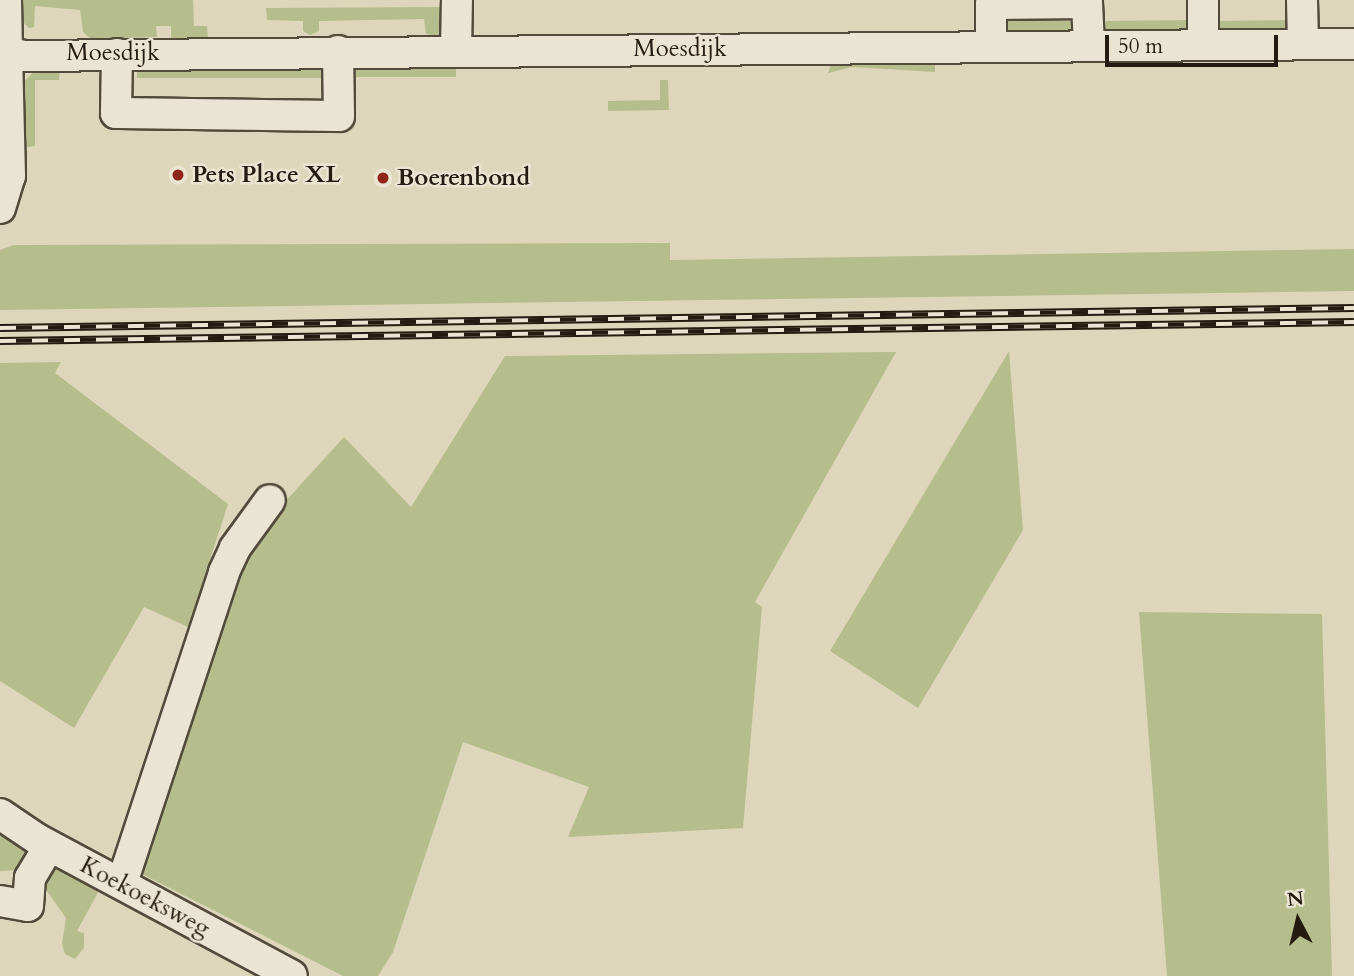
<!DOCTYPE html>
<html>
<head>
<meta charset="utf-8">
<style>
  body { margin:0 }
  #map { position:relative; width:1354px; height:976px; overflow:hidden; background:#ded6ba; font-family:Cardo,serif }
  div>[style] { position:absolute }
  .green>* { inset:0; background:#b5bd8d }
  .roads { filter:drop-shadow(2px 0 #524a3b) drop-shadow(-2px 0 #524a3b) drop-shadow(0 2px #524a3b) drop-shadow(0 -2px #524a3b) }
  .minor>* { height:30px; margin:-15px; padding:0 15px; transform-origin:15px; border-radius:15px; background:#eae4d2 }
  .rail>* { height:8px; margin-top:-4px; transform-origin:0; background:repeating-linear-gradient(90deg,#eae4d2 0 16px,#241b11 0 32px); box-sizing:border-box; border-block:2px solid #241b11 }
  .dots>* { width:19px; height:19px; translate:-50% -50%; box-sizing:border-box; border:4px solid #eae4d2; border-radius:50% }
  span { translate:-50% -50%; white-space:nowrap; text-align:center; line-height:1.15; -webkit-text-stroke:5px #eae4d2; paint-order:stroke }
  .street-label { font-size:24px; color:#241b11 }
  .poi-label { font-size:24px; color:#241b11; font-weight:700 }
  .left { translate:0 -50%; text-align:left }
  .north { position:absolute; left:1263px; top:885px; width:70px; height:70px; -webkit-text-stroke:5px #eae4d2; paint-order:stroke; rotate:353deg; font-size:19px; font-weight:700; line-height:28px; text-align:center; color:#241b11 }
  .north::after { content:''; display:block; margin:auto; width:24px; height:32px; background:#241b11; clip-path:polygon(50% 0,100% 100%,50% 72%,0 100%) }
  .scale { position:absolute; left:1105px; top:35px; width:173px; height:32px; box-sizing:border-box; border:4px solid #241b11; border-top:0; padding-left:9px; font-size:21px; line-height:24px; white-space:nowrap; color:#241b11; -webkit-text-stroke:5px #eae4d2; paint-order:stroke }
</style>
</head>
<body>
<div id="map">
  <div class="green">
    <div style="clip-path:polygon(21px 0,193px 0,194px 26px,207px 26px,208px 38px,171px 38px,171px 26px,156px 26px,157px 37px,91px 39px,83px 32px,80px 10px,35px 6px,34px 27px,29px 28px,23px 22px)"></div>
    <div style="clip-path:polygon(445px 7px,442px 34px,437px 36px,426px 34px,424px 19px,319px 21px,319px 31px,310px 35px,303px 31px,303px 21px,267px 20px,266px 8px)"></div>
    <div style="clip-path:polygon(1189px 20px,1188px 34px,1103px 34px,1103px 21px)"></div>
    <div style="clip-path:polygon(1289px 20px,1289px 33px,1214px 33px,1214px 21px)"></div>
    <div style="clip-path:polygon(1003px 21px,1077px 21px,1077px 34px,1003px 34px)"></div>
    <div style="clip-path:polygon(832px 62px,935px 62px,935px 72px,852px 67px,828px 73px)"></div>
    <div style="clip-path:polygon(456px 64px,456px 77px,346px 77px,346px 65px)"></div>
    <div style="clip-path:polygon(326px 65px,326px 78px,137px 78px,137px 66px)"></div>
    <div style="clip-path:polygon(60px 66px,59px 80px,35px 80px,35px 146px,22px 148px,22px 84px,38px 67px)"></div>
    <div style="clip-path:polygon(660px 80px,668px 80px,669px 110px,608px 111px,608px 101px,660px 100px)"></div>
    <div style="clip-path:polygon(670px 243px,670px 260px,1354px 249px,1354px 291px,0 310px,0 250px,14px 245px)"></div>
    <div style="clip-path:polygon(1009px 351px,1023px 530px,918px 708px,830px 651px)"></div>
    <div style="clip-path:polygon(896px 352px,755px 602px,762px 607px,743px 828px,568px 837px,589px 787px,463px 742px,393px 952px,378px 976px,343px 976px,136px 871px,243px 548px,344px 437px,411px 507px,505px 356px)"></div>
    <div style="clip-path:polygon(61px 362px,55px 373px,228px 504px,188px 627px,144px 607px,74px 728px,0 681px,0 363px)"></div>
    <div style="clip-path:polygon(1139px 612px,1322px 614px,1332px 976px,1167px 976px)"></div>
    <div style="clip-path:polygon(0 824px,22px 838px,28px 862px,21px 870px,0 871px)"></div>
    <div style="clip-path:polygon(55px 859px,102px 885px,77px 931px,84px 933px,84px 948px,75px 959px,65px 954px,62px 944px,66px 918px,42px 884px)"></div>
  </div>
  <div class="roads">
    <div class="minor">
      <div style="left:1302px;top:0;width:44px;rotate:88.7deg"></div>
      <div style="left:1203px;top:45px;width:45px;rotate:-90deg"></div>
      <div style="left:991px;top:46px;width:42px;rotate:-90deg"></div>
      <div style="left:991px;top:4px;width:96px;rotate:-0.6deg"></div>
      <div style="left:1087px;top:3px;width:43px;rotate:87.3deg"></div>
      <div style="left:456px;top:50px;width:50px;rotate:-88.9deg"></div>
      <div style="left:0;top:52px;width:7px"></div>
      <div style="left:7px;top:52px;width:52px;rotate:-91.1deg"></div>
      <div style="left:117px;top:54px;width:59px;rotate:91deg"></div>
      <div style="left:116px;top:113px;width:223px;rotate:0.8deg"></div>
      <div style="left:339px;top:116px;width:65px;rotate:-90.9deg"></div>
      <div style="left:0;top:208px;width:34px;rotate:-73deg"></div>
      <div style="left:10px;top:176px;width:124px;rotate:-91.4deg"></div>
      <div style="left:7px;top:52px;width:18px;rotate:13deg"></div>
      <div style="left:25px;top:56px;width:1329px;rotate:-0.52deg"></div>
      <div style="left:0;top:814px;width:45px;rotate:34deg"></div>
      <div style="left:37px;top:839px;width:289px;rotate:28.2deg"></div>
      <div style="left:122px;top:883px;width:327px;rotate:-71.8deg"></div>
      <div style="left:224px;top:572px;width:26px;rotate:-65deg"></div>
      <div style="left:235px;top:548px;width:59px;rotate:-53.9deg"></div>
      <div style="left:0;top:901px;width:28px;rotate:10deg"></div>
      <div style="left:28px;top:906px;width:28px;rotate:-86deg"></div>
      <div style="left:30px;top:878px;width:37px;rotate:-59deg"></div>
    </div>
  </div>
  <div class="rail">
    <div style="left:0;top:328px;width:1354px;rotate:-0.85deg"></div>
    <div style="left:0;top:341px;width:1354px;rotate:-0.8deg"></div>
  </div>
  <div class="dots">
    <div style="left:178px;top:175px;background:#8f2418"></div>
    <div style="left:383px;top:178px;background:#8f2418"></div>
  </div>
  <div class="street-label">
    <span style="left:680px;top:49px">Moesdijk</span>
    <span style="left:113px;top:53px">Moesdijk</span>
    <span style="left:145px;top:897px;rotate:28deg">Koekoeksweg</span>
  </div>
  <div class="poi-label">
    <span class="left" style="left:192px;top:175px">Pets Place XL</span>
    <span class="left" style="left:397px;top:178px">Boerenbond</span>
  </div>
  <div class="north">N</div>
  <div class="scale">50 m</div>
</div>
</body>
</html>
